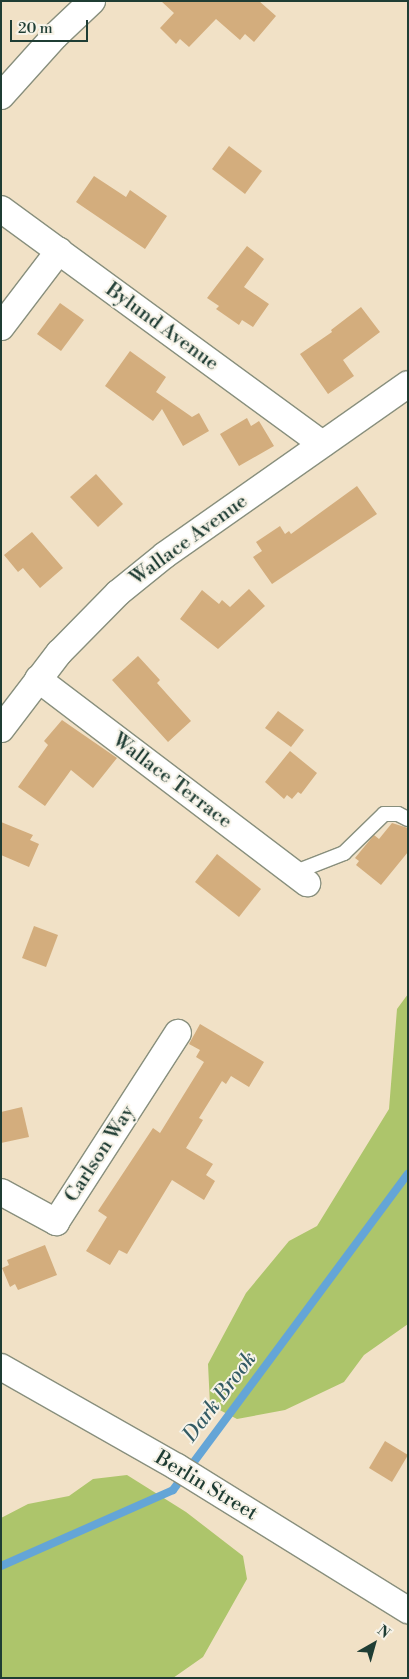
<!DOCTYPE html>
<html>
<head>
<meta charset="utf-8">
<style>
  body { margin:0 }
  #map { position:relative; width:409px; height:1679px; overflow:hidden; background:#f1e1c6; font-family:"Libre Bodoni",serif }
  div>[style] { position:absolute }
  .green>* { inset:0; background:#adc56b }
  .stream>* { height:8px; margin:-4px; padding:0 4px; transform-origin:4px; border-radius:4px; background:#64a5d7 }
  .building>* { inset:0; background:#d3ad7d }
  .roads { filter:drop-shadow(1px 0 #888f7d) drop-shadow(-1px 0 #888f7d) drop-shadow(0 1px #888f7d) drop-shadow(0 -1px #888f7d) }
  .service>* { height:14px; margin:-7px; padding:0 7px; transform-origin:7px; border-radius:7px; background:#fff }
  .minor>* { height:26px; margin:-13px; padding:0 13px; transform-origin:13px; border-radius:13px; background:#fff }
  span { translate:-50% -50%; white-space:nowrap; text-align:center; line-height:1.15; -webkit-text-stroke:4px #f7f3e8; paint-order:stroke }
  .street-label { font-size:20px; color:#1f3d34 }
  .water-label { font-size:21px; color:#345c65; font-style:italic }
  .frame { position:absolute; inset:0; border:2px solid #1f3d34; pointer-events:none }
  .north { position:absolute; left:349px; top:1619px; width:50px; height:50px; -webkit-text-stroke:4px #f7f3e8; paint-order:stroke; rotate:38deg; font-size:14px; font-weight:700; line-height:20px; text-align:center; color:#1f3d34 }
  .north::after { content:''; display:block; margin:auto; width:18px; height:22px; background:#1f3d34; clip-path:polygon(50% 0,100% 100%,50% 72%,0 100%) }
  .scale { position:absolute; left:10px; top:20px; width:78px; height:22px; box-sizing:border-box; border:2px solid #1f3d34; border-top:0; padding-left:6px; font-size:15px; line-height:18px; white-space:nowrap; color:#1f3d34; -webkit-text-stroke:4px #f7f3e8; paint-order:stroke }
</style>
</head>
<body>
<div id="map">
  <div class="green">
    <div style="clip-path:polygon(408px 994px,408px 1324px,364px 1355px,344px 1382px,285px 1410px,237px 1419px,210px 1405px,208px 1364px,246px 1293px,289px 1241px,317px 1226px,389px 1109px,397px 1009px)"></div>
    <div style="clip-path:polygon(127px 1475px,186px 1512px,243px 1556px,247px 1579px,203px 1657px,173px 1678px,1px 1678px,1px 1518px,28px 1504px,69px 1496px,93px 1479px)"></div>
  </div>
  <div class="stream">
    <div style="left:1px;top:1566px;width:188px;rotate:-23.8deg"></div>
    <div style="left:173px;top:1490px;width:394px;rotate:-53.4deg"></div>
  </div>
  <div class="building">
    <div style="clip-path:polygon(161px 1px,259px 1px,276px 16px,254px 42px,245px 34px,240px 40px,216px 19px,189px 47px,180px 39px,176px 44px,160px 28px,174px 13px)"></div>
    <div style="clip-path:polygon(229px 146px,262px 171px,245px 194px,212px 169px)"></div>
    <div style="clip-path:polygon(94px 176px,126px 197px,130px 190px,167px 216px,145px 249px,76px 202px)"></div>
    <div style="clip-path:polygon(247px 246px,264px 259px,244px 287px,269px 304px,253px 327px,242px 320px,239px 325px,216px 309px,219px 306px,207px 298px)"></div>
    <div style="clip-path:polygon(60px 303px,84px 320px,61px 351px,37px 334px)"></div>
    <div style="clip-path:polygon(361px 307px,380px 332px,343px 360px,354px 376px,328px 394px,300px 354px,332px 332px,331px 330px)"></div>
    <div style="clip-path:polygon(130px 351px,166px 377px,156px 392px,192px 417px,199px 413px,209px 431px,183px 446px,162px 409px,153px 421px,105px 386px)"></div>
    <div style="clip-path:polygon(247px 418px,251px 426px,259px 421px,274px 446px,239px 466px,220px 434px)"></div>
    <div style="clip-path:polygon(96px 474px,123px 504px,98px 527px,70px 497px)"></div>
    <div style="clip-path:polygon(357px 486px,377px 514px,272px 584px,253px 557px,262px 551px,256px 542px,280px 526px,285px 534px,289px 531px,291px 534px)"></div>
    <div style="clip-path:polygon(32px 532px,63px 568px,40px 588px,23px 568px,18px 572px,4px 555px)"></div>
    <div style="clip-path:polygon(249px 589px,265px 606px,218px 649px,180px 619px,202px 590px,219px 604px,222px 600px,230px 607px)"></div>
    <div style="clip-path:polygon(138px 656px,160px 680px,157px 683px,191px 721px,168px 742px,112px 680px)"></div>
    <div style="clip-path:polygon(278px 711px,304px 730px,291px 747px,265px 728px)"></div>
    <div style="clip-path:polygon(62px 720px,117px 758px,93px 788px,71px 770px,45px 806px,18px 787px,48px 745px,44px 741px)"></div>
    <div style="clip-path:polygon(290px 751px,317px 773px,301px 794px,298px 792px,292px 799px,287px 795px,284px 799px,265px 782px)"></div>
    <div style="clip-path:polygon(1px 822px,33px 835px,30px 840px,39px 844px,29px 867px,1px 855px)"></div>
    <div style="clip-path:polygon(392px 823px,408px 828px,408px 852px,381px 885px,356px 865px,359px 861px,355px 858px,374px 835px,379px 839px)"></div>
    <div style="clip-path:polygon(217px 854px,261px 889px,239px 917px,195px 882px)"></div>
    <div style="clip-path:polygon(34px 926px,58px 935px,46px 967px,22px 958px)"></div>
    <div style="clip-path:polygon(200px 1024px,264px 1062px,249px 1087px,231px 1076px,226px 1084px,222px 1081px,199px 1118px,203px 1120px,186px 1148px,213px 1164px,206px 1175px,215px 1181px,204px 1200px,172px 1180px,127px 1254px,119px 1250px,110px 1265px,86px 1251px,107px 1217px,98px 1211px,153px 1128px,160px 1133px,204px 1062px,196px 1057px,200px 1050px,189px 1044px)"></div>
    <div style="clip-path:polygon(22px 1107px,29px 1137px,1px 1143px,1px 1112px)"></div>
    <div style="clip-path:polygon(45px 1245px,57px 1275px,18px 1290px,15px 1284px,10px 1287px,2px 1268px,9px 1265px,7px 1260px)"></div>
    <div style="clip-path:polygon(385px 1441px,408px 1455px,392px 1482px,369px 1468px)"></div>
  </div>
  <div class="roads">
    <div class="service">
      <div style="left:293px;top:873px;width:55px;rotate:-21.4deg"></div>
      <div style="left:344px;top:853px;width:56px;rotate:-44.3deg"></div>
      <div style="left:384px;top:814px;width:14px"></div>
      <div style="left:398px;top:814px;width:11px;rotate:27deg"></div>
    </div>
    <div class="minor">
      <div style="left:1px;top:96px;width:81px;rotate:-48deg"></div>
      <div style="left:55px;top:36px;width:51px;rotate:-43.4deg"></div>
      <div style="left:1px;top:209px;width:398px;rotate:36.2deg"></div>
      <div style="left:1px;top:327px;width:96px;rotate:-52.7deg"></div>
      <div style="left:38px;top:679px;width:338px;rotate:37.2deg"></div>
      <div style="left:1px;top:729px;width:96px;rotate:-52.7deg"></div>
      <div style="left:59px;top:653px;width:84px;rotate:-45.5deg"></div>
      <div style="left:118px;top:593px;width:60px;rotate:-39deg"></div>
      <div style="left:165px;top:555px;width:297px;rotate:-35.1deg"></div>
      <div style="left:1px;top:1192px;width:63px;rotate:28.6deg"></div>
      <div style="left:56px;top:1222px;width:225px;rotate:-57.2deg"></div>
      <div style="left:1px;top:1367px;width:202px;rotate:29.6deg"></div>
      <div style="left:177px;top:1467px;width:272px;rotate:31.8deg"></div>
    </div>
  </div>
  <div class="street-label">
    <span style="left:162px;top:327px;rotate:36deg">Bylund Avenue</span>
    <span style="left:189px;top:540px;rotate:-36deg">Wallace Avenue</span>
    <span style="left:172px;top:781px;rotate:37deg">Wallace Terrace</span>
    <span style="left:100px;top:1154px;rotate:-57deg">Carlson Way</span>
    <span style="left:206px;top:1486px;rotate:31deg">Berlin Street</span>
  </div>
  <div class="water-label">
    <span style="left:220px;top:1397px;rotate:-53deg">Dark Brook</span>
  </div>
  <div class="frame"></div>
  <div class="north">N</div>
  <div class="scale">20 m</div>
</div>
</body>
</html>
